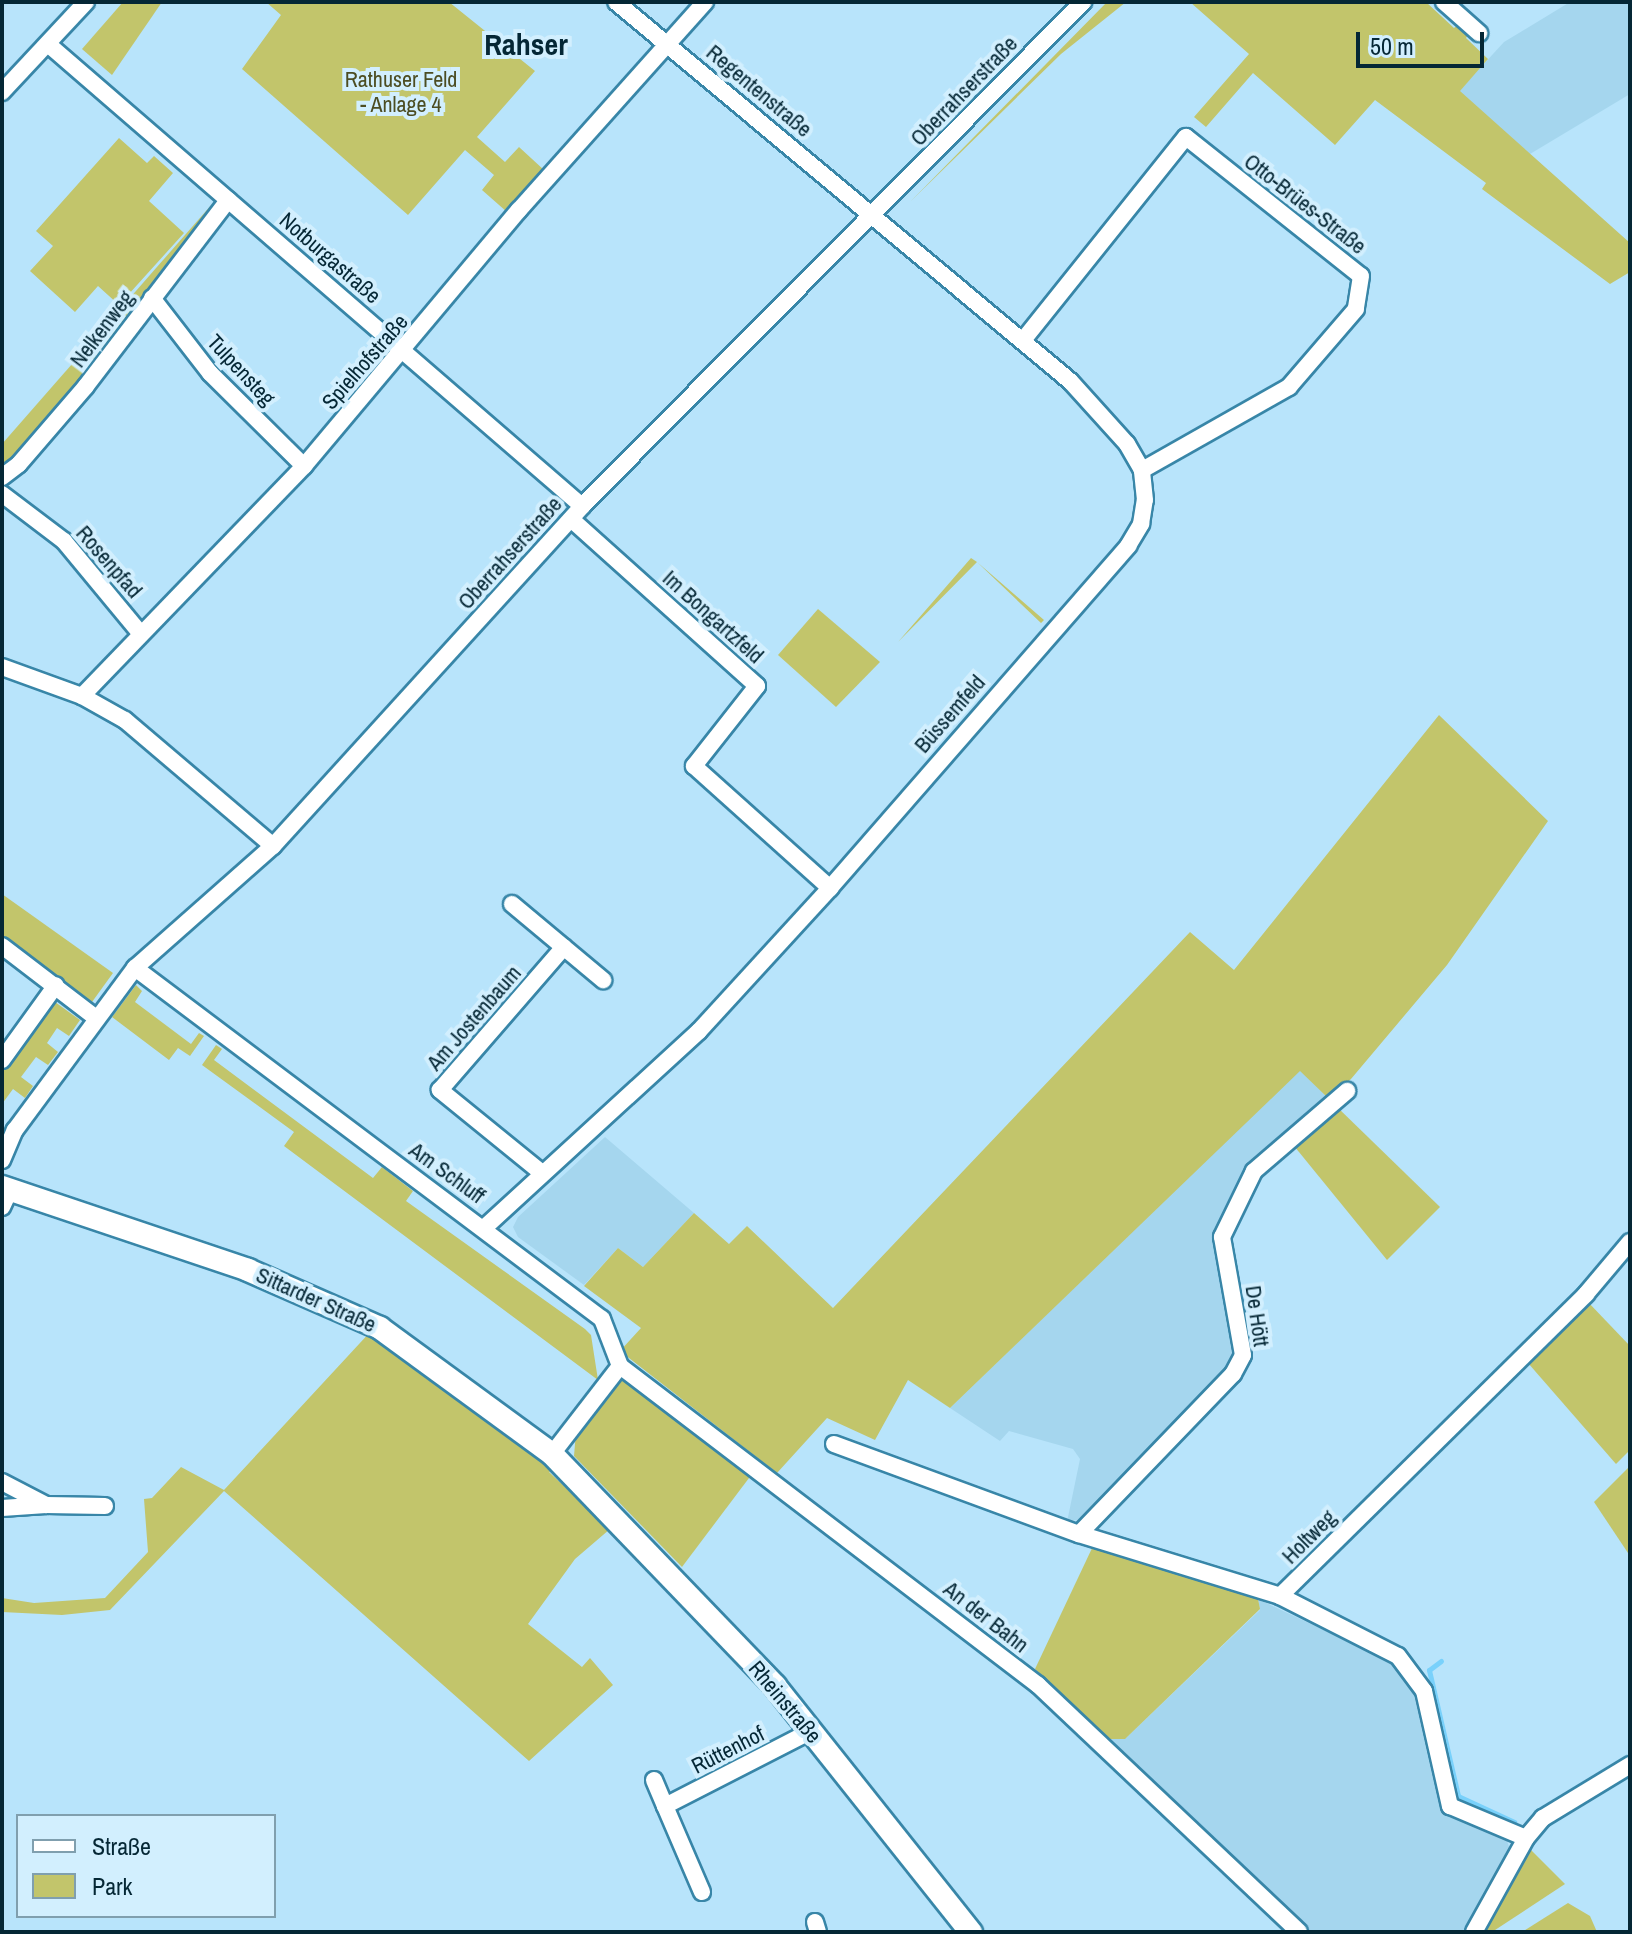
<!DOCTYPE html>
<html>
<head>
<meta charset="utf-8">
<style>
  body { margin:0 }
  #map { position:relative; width:1632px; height:1934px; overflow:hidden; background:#b8e4fb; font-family:"Archivo Narrow",sans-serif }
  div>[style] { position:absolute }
  .built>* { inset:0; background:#a5d6ee }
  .green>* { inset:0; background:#c2c56b }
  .stream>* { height:5px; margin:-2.5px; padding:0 2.5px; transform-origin:2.5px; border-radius:2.5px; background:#79d1fb }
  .roads { filter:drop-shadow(2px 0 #3886a8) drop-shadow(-2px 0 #3886a8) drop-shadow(0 2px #3886a8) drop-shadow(0 -2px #3886a8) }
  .minor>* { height:16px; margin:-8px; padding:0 8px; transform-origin:8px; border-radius:8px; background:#fff }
  .tertiary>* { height:22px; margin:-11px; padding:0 11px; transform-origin:11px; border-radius:11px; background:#fff }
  span { translate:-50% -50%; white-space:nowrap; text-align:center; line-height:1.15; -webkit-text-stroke:8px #d2effe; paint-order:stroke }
  .park-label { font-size:22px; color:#4c4d22 }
  .street-label { font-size:22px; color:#052735 }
  .district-label { font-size:30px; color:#052735; font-weight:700 }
  .frame { position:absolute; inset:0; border:4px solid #052735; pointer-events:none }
  .legend { position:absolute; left:16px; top:1814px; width:260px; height:104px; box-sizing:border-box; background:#d2effe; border:2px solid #809fae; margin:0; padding:10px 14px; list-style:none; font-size:24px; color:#052735 }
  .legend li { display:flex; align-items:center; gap:16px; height:40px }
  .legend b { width:40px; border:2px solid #809fae }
  .scale { position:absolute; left:1356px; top:32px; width:128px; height:36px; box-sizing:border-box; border:4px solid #052735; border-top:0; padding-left:10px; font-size:24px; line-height:28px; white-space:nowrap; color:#052735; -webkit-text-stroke:6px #d2effe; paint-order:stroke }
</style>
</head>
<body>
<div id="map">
  <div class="built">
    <div style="clip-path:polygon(1570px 2px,1630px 2px,1630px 94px,1530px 154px,1459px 91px,1504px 42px)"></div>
    <div style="clip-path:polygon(1300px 1070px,1328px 1098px,1250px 1169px,1218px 1230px,1236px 1347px,1232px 1363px,1085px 1518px,1067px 1522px,1080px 1459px,1073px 1449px,1009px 1431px,1000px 1441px,950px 1408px)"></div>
    <div style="clip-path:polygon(605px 1137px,694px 1213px,643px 1267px,618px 1248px,584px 1285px,518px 1237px,513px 1227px,518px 1217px)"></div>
    <div style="clip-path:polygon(1258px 1599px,1398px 1665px,1418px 1695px,1443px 1809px,1506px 1837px,1510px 1850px,1468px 1932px,1312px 1932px,1110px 1739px,1126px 1738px,1260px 1610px)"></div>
  </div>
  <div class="green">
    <div style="clip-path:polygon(123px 2px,162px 2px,112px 75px,82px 49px)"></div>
    <div style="clip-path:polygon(266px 2px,449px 2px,535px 71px,477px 137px,505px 162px,519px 147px,544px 170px,507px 212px,482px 190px,494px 175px,465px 150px,408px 215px,242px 69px,281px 15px)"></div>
    <div style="clip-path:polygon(1107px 2px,1126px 2px,1061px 54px,911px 201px)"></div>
    <div style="clip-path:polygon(1190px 2px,1426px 2px,1454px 28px,1459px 24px,1470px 32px,1466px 38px,1488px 59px,1460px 91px,1630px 243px,1630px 272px,1610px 284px,1482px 189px,1486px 183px,1375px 100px,1335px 145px,1253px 73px,1206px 127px,1194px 117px,1249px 54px)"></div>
    <div style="clip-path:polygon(119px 138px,147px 163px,154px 156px,173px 173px,149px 201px,184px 233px,119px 305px,98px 286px,75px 312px,30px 271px,53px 246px,36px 231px)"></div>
    <div style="clip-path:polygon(213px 203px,60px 409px,2px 468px,2px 444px)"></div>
    <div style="clip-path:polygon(971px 558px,977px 562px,1044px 620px,1041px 623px,977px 562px,898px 642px)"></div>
    <div style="clip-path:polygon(818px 609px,880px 662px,836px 707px,778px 655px)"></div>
    <div style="clip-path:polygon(1439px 715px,1548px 821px,1447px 965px,1351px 1079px,1328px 1098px,1300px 1071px,950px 1408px,908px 1380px,875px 1440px,827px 1418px,777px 1473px,620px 1351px,641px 1328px,584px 1286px,618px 1248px,643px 1267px,694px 1213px,729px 1244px,747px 1226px,833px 1308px,1190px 932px,1234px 970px)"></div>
    <div style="clip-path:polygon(2px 894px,113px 973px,92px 1002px,2px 935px)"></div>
    <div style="clip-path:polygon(136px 985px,142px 991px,135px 1002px,191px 1044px,199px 1033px,204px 1036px,190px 1056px,178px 1048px,169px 1060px,112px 1017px)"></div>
    <div style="clip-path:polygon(55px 1002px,80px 1020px,69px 1036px,57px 1028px,47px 1043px,58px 1052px,48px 1065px,36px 1057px,21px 1077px,33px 1086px,25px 1098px,13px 1089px,2px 1104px,2px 1069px,49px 1003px)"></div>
    <div style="clip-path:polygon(216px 1045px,222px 1049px,214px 1060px,373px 1178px,382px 1167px,413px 1191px,406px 1201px,585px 1329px,591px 1335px,598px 1380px,284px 1146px,294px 1132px,202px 1065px)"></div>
    <div style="clip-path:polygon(1335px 1105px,1440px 1207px,1387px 1260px,1290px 1141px)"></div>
    <div style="clip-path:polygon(1587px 1301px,1630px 1346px,1630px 1450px,1616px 1464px,1528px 1363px)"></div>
    <div style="clip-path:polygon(372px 1330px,542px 1457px,554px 1470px,549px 1472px,610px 1529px,575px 1559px,528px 1624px,582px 1667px,590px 1658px,613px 1685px,529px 1761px,224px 1491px,110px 1610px,62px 1615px,2px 1612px,2px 1598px,34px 1603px,105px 1598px,148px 1552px,144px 1499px,152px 1498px,181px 1467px,224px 1490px)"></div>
    <div style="clip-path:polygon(618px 1375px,752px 1474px,682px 1567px,574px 1456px,576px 1432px)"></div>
    <div style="clip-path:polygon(1630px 1466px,1630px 1556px,1594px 1502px)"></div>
    <div style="clip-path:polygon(1094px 1544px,1258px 1599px,1260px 1609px,1125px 1739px,1110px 1739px,1035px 1669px)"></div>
    <div style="clip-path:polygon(1529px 1848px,1565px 1884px,1492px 1932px,1482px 1932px)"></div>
    <div style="clip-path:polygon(1568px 1903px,1590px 1916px,1597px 1932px,1522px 1932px)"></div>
  </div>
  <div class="stream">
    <div style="left:1441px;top:1661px;width:15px;rotate:143deg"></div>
    <div style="left:1429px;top:1670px;width:129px;rotate:77deg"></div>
    <div style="left:1458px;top:1796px;width:62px;rotate:24.9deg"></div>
  </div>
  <div class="roads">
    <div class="minor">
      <div style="left:1444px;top:2px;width:47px;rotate:41.5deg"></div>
      <div style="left:49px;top:45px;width:705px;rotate:40.86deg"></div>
      <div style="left:2px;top:92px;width:123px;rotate:-47deg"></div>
      <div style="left:152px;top:298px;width:95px;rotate:52.3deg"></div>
      <div style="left:210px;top:373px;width:132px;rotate:44.7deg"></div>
      <div style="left:1024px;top:339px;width:259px;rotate:-51.3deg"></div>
      <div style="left:1186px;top:137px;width:223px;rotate:38.5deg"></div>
      <div style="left:1361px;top:276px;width:33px;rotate:99deg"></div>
      <div style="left:1356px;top:309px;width:103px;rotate:130.7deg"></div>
      <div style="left:1289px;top:387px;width:169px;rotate:150.5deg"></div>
      <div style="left:2px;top:477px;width:21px;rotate:-37deg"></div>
      <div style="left:19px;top:464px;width:103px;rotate:-49.3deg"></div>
      <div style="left:86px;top:386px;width:234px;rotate:-52.6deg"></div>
      <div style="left:2px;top:494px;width:78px;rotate:37.2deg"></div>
      <div style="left:64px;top:541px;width:119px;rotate:50.4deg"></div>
      <div style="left:571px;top:519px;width:250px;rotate:41.9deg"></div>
      <div style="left:757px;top:686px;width:102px;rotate:128.2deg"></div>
      <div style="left:694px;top:766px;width:183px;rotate:41.9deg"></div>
      <div style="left:2px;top:667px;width:85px;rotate:19.9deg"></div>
      <div style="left:82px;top:696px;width:49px;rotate:29.2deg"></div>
      <div style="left:125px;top:720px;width:194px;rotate:40.4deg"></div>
      <div style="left:82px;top:696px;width:320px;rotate:-46deg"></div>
      <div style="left:304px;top:466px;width:334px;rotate:-50deg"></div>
      <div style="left:519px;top:210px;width:279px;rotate:-48.2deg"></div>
      <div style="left:512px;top:904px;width:119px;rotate:39.9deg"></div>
      <div style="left:2px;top:946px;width:117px;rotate:37.4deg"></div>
      <div style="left:135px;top:968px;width:584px;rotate:36.93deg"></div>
      <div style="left:602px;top:1319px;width:50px;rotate:69deg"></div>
      <div style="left:2px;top:1060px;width:92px;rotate:-54.2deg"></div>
      <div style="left:2px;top:1160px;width:33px;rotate:-67deg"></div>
      <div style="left:15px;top:1130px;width:202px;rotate:-53.5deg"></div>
      <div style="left:135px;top:968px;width:184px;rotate:-41.5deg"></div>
      <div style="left:273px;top:846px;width:459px;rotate:-47.7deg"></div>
      <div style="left:582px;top:506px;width:711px;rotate:-45.17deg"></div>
      <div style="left:542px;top:1173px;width:132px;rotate:-140.9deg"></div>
      <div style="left:440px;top:1090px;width:189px;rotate:-49.1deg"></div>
      <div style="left:2px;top:1207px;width:19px;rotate:-65deg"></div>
      <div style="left:484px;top:1228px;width:292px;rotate:-42.5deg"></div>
      <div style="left:699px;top:1031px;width:194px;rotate:-47.5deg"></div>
      <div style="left:830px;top:888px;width:454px;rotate:-48.9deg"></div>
      <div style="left:1128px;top:546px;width:26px;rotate:-59deg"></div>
      <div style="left:1141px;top:524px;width:24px;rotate:-81deg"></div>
      <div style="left:1145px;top:500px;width:30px;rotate:-96deg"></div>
      <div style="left:1142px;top:470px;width:30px;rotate:-120deg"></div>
      <div style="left:1127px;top:444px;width:85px;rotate:-132.1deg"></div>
      <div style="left:1070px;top:381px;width:591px;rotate:-140.14deg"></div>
      <div style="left:620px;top:1366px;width:526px;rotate:37.35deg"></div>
      <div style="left:1038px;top:1685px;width:359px;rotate:43.4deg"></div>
      <div style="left:834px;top:1444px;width:261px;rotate:20.2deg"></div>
      <div style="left:1079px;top:1534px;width:210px;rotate:17.1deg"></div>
      <div style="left:1280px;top:1596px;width:132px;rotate:27deg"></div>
      <div style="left:1398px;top:1656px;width:44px;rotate:53.4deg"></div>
      <div style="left:1424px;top:1691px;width:118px;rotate:77.3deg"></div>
      <div style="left:1450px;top:1806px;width:82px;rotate:22.8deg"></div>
      <div style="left:552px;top:1454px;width:111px;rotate:-52.3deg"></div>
      <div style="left:2px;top:1482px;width:50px;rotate:27.6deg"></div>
      <div style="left:46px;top:1505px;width:59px;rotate:1deg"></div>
      <div style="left:2px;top:1508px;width:44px;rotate:-3.9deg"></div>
      <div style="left:1079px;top:1534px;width:222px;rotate:-46.1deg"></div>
      <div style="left:1233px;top:1374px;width:21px;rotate:-62deg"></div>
      <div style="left:1243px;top:1355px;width:120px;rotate:-100.1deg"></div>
      <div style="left:1222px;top:1237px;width:73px;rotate:-64.1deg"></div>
      <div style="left:1254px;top:1171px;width:123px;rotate:-40.7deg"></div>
      <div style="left:1280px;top:1596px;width:430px;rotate:-44.6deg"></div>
      <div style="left:1586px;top:1294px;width:68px;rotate:-49.8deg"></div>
      <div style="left:654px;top:1780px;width:28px;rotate:67deg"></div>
      <div style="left:702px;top:1892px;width:94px;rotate:-113.3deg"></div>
      <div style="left:665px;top:1806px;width:164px;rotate:-27.2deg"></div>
      <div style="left:815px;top:1922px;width:10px;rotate:73deg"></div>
      <div style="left:1474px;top:1932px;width:107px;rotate:-61deg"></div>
      <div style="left:1526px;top:1838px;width:26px;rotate:-50deg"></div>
      <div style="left:1543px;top:1818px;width:102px;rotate:-31.3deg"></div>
    </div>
    <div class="tertiary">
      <div style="left:2px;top:1187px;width:260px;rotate:18.6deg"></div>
      <div style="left:248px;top:1270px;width:144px;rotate:23.7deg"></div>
      <div style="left:380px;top:1328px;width:213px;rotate:36.2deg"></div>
      <div style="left:552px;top:1454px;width:322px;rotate:46.1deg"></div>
      <div style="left:775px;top:1686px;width:315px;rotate:51.5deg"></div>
    </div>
  </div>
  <div class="park-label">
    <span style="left:401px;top:92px">Rathuser Feld<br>- Anlage 4</span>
  </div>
  <div class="street-label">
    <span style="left:759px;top:91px;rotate:40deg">Regentenstraße</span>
    <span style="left:964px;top:91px;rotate:-46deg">Oberrahserstraße</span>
    <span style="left:1305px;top:204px;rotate:38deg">Otto-Brües-Straße</span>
    <span style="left:330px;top:258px;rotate:41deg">Notburgastraße</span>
    <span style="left:102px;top:329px;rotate:-53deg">Nelkenweg</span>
    <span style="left:365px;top:362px;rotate:-49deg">Spielhofstraße</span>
    <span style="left:241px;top:370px;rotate:47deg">Tulpensteg</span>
    <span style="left:510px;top:553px;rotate:-48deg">Oberrahserstraße</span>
    <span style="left:109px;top:562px;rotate:49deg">Rosenpfad</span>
    <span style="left:713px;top:617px;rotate:42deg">Im Bongartzfeld</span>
    <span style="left:950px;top:714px;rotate:-49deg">Büssemfeld</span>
    <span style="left:474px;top:1018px;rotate:-49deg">Am Jostenbaum</span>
    <span style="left:447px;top:1173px;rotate:36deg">Am Schluff</span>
    <span style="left:316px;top:1300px;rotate:24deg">Sittarder Straße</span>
    <span style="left:1257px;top:1316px;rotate:82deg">De Hött</span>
    <span style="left:1309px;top:1537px;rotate:-45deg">Holtweg</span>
    <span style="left:986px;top:1617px;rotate:38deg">An der Bahn</span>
    <span style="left:785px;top:1702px;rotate:50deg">Rheinstraße</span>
    <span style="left:728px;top:1750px;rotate:-27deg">Rüttenhof</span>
  </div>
  <div class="district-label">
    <span style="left:526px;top:44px">Rahser</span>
  </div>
  <div class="frame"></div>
  <ul class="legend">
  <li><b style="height:10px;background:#fff"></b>Straße</li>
  <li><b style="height:22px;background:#c2c56b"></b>Park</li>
  </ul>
  <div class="scale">50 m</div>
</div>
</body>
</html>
